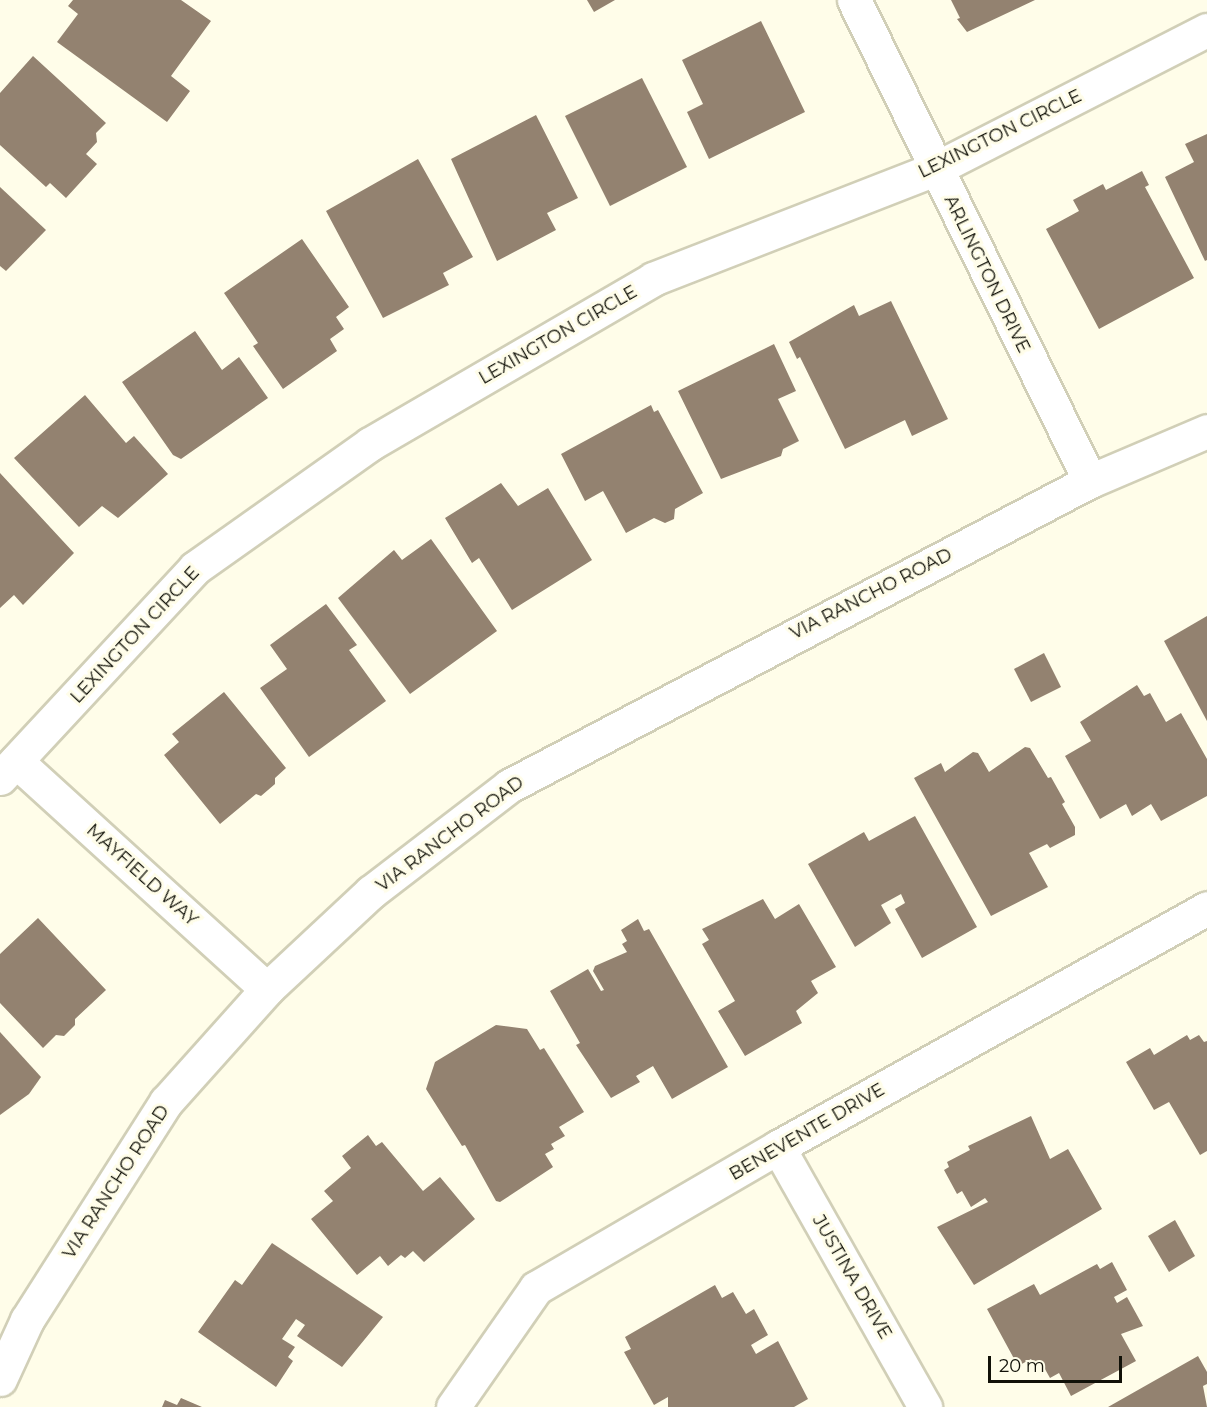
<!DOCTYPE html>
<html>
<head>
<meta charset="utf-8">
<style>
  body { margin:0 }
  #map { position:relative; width:1207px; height:1407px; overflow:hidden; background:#fffde9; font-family:Montserrat,sans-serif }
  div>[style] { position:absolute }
  .building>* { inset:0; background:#938270 }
  .roads { filter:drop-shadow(2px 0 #d1cfb7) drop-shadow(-2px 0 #d1cfb7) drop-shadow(0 2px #d1cfb7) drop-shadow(0 -2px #d1cfb7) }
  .minor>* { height:33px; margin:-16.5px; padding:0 16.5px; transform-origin:16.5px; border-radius:16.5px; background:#fff }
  span { translate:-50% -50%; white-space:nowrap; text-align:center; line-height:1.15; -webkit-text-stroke:6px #fffde9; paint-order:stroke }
  .street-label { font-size:18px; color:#111108 }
  .scale { position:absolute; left:988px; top:1356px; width:134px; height:27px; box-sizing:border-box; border:3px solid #111108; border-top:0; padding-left:8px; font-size:18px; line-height:21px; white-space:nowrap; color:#111108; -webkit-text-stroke:4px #fffde9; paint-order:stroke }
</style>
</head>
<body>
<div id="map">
  <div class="building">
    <div style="clip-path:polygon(73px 0,181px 0,211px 21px,171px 76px,190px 91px,167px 122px,57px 42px,78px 14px,68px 6px)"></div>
    <div style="clip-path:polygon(587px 0,615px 0,594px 12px)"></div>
    <div style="clip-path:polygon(951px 0,1035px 0,967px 32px,957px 19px,960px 18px)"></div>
    <div style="clip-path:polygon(761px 21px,805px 112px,709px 159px,687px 112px,703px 104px,682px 60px)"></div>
    <div style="clip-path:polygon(33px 56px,106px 123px,96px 133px,97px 142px,86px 154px,97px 164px,66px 198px,50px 183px,46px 187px,0 145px,0 93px)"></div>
    <div style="clip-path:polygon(642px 78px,687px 167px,610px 206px,565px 116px)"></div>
    <div style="clip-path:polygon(536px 115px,578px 198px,547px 213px,556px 230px,497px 261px,451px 159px)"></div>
    <div style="clip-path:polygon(1207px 134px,1207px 260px,1205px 261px,1165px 177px,1194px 162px,1185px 144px)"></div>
    <div style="clip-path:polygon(418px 159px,473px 257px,443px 273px,449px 285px,383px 318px,326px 211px)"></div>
    <div style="clip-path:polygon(1142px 171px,1149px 185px,1145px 187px,1194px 278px,1099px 329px,1046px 229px,1079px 211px,1073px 200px,1103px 184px,1106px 190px)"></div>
    <div style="clip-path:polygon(0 187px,46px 230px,6px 271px,0 266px)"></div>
    <div style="clip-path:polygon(302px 239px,349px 307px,336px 317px,344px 329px,330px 339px,337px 351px,283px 389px,253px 346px,258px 343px,224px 293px)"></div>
    <div style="clip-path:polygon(891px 301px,948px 419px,912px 436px,905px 420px,845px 449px,800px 357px,797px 359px,789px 342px,854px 305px,859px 316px)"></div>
    <div style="clip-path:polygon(195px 331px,222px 370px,239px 357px,268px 398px,181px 459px,173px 455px,122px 382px)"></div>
    <div style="clip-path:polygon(774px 344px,796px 391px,778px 399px,799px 441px,783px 449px,781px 456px,721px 479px,678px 391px)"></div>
    <div style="clip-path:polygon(85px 395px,126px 443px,134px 436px,168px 474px,118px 518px,102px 506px,79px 527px,14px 458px)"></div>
    <div style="clip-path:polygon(651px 405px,654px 412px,658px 410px,703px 493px,675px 509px,674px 519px,665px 523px,654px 518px,626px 533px,603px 491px,585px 501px,561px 454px)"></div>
    <div style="clip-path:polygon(0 473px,74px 553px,23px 605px,14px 595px,0 608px)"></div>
    <div style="clip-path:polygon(501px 483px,518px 506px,548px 488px,592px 560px,512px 610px,479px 558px,472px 563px,445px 518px)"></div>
    <div style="clip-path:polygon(431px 539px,497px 631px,410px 694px,338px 598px,394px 550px,402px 560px)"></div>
    <div style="clip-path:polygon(326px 604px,357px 645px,349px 650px,386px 701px,309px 757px,260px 688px,287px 669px,270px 645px)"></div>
    <div style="clip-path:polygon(1207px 616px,1207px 721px,1164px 641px)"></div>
    <div style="clip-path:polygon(1044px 653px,1061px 687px,1031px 702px,1014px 669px)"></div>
    <div style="clip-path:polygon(1137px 685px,1144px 696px,1150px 693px,1166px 722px,1181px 713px,1207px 759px,1207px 796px,1161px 821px,1151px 804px,1132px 816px,1126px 804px,1100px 819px,1065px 756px,1091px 741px,1080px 722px)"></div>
    <div style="clip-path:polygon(224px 692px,286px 768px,275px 778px,275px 784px,261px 796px,256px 794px,220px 824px,164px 755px,179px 742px,172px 734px)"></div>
    <div style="clip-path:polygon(1025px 747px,1030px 748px,1048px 778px,1051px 777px,1065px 802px,1062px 804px,1075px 827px,1075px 835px,1050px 848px,1047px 844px,1029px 853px,1048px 887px,991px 916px,914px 778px,941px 763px,945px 772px,973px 752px,978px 753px,989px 772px)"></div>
    <div style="clip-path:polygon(915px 816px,977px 927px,922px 958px,895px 909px,905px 903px,901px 894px,881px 905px,891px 923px,855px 947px,808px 864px,864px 832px,869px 841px)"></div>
    <div style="clip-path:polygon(763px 899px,775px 919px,799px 904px,836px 967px,811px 981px,818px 993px,796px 1011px,802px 1023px,745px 1056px,718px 1011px,735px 1001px,702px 944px,709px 940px,702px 929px)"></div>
    <div style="clip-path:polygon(38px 918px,106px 990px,75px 1019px,75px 1025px,64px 1036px,56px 1035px,43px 1048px,0 1003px,0 954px)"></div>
    <div style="clip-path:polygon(638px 919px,644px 931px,649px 929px,728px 1067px,672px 1099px,653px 1066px,636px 1076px,640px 1082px,611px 1098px,576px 1045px,580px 1043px,550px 991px,588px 969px,601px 991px,604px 990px,593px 971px,595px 966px,627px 952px,622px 944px,627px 941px,621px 930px)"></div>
    <div style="clip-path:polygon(496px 1025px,527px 1029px,540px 1050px,544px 1048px,584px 1112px,559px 1127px,565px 1136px,551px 1144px,554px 1149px,545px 1154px,553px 1167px,500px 1202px,496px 1201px,465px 1145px,462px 1146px,426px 1089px,435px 1062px)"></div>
    <div style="clip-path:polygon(0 1032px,41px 1077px,29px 1094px,0 1115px)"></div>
    <div style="clip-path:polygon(1187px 1035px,1190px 1040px,1199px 1035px,1204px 1042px,1207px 1041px,1207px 1151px,1200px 1155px,1169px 1102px,1154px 1110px,1126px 1062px,1150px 1048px,1154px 1055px)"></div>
    <div style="clip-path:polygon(1031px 1116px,1050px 1159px,1068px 1149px,1102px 1209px,974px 1285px,937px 1227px,988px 1202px,985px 1198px,971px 1207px,962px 1191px,957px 1194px,944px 1170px,949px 1167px,947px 1162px,970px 1150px,968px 1146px)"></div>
    <div style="clip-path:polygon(368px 1135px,376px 1146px,382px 1142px,423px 1191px,440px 1177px,475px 1219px,424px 1262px,413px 1251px,405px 1258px,401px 1255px,388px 1266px,380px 1256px,357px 1275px,311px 1219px,333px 1201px,324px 1191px,351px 1168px,342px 1156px)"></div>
    <div style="clip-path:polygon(1175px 1220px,1195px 1256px,1169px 1272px,1148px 1236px)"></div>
    <div style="clip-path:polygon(272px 1243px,383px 1317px,342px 1367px,297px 1336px,305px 1325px,296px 1319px,282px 1339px,295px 1347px,288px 1357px,293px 1361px,276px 1387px,198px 1332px,235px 1280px,242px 1285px)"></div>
    <div style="clip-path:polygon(1112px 1262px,1127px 1290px,1114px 1297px,1117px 1303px,1127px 1297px,1143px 1326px,1121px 1334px,1136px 1361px,1071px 1396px,1059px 1373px,1050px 1378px,1041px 1362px,1035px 1365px,1031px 1359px,1018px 1366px,987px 1309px,1034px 1284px,1040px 1295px,1097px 1264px,1100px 1269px)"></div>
    <div style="clip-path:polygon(715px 1285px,722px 1298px,733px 1292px,746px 1314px,754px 1309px,768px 1335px,751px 1345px,756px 1354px,778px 1341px,808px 1399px,794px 1407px,668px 1407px,668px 1397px,654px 1405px,624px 1352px,631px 1349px,625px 1337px)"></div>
    <div style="clip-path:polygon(1198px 1356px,1207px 1372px,1207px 1384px,1203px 1386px,1207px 1407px,1108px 1407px)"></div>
    <div style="clip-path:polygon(181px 1398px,202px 1407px,162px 1407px,165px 1400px,177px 1405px)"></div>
  </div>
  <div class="roads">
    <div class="minor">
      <div style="left:854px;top:0;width:536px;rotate:63.87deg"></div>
      <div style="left:16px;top:761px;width:339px;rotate:42.3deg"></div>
      <div style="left:0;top:778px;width:287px;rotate:-47.1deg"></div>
      <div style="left:195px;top:568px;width:214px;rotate:-35.3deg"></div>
      <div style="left:370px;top:444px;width:328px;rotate:-30.2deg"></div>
      <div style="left:653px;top:279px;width:303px;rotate:-21.3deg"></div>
      <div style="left:935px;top:169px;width:305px;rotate:-27.1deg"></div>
      <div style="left:778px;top:1147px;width:299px;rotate:60.5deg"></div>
      <div style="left:0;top:1379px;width:65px;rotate:-65.4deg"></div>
      <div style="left:27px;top:1320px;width:259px;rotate:-57.5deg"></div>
      <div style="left:166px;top:1102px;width:152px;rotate:-48.2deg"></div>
      <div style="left:267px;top:989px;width:142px;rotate:-43deg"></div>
      <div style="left:371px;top:892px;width:174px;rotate:-37.5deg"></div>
      <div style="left:509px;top:786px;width:656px;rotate:-27.7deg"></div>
      <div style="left:1090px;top:481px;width:127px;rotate:-23.1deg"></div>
      <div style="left:453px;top:1407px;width:145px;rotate:-55.1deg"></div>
      <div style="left:536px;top:1288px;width:280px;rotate:-30.2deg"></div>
      <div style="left:778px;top:1147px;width:491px;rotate:-29.1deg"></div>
    </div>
  </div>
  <div class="street-label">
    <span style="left:1000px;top:134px;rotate:-26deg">LEXINGTON CIRCLE</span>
    <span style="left:987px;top:274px;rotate:64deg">ARLINGTON DRIVE</span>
    <span style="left:558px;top:335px;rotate:-30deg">LEXINGTON CIRCLE</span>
    <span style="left:871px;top:594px;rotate:-27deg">VIA RANCHO ROAD</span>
    <span style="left:135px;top:635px;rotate:-47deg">LEXINGTON CIRCLE</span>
    <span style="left:450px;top:834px;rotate:-37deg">VIA RANCHO ROAD</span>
    <span style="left:142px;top:875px;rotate:42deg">MAYFIELD WAY</span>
    <span style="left:807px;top:1132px;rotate:-30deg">BENEVENTE DRIVE</span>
    <span style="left:116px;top:1182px;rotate:-57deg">VIA RANCHO ROAD</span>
    <span style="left:852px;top:1277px;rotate:60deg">JUSTINA DRIVE</span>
  </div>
  <div class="scale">20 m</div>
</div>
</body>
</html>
